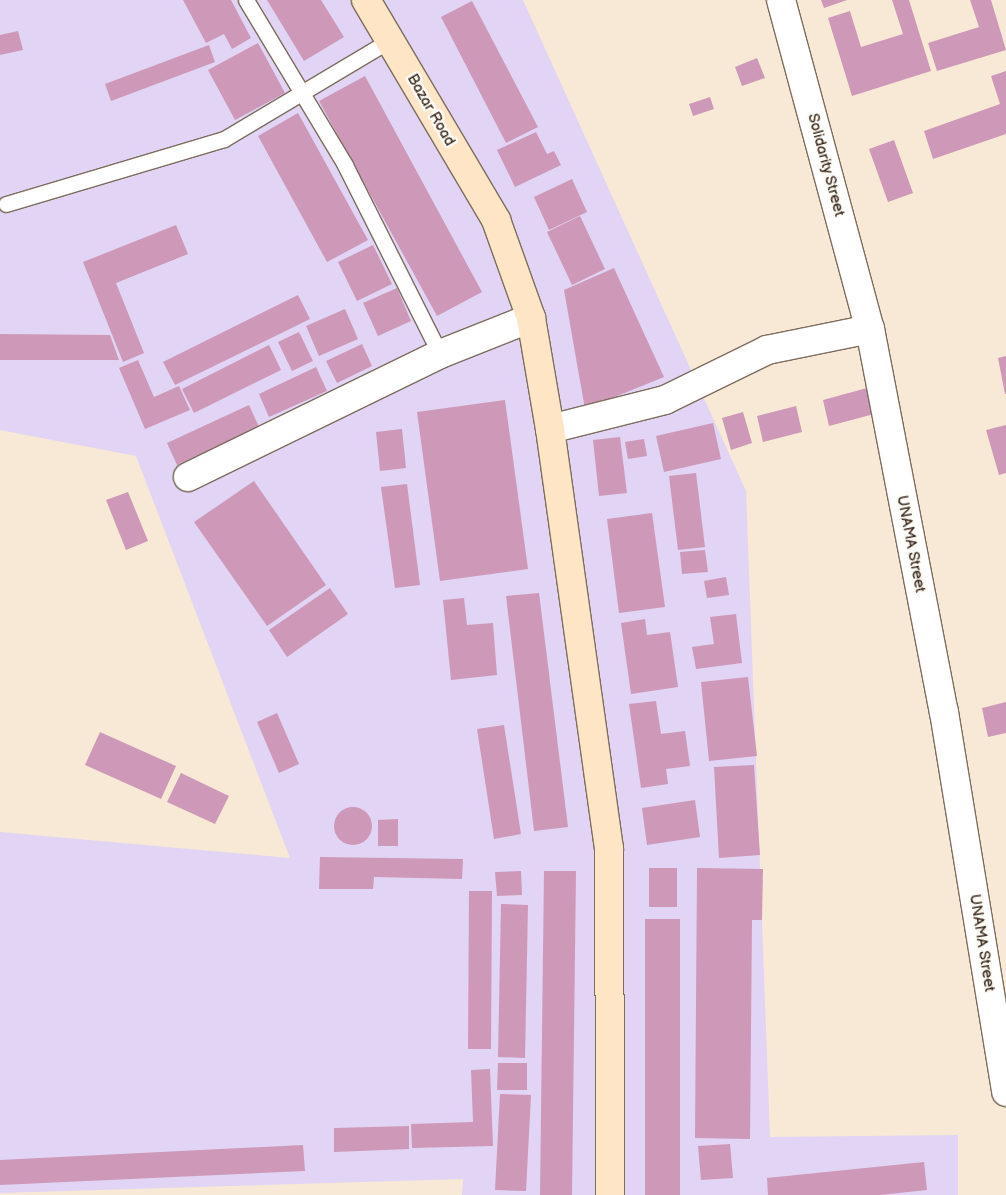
<!DOCTYPE html>
<html>
<head>
<meta charset="utf-8">
<style>
  body { margin:0 }
  #map { position:relative; width:1006px; height:1195px; overflow:hidden; background:#f7e9d5; font-family:"Balsamiq Sans",sans-serif }
  div>[style] { position:absolute }
  .built>* { inset:0; background:#e1d4f4 }
  .building>* { inset:0; background:#ce98b8 }
  .round { border-radius:50% }
  .roads { filter:drop-shadow(1px 0 #7d6d5e) drop-shadow(-1px 0 #7d6d5e) drop-shadow(0 1px #7d6d5e) drop-shadow(0 -1px #7d6d5e) }
  .service>* { height:15px; margin:-7.5px; padding:0 7.5px; transform-origin:7.5px; border-radius:7.5px; background:#fff }
  .minor>* { height:28px; margin:-14px; padding:0 14px; transform-origin:14px; border-radius:14px; background:#fff }
  .secondary>* { height:28px; margin:-14px; padding:0 14px; transform-origin:14px; border-radius:14px; background:#fde5c5 }
  span { translate:-50% -50%; white-space:nowrap; text-align:center; line-height:1.15; -webkit-text-stroke:5px #fdfcf7; paint-order:stroke }
  .street-label { font-size:15px; color:#3b2a1e }
</style>
</head>
<body>
<div id="map">
  <div class="built">
    <div style="clip-path:polygon(0 0,523px 0,746px 491px,770px 1137px,958px 1135px,958px 1195px,462px 1195px,463px 1179px,0 1193px,0 832px,290px 858px,136px 456px,0 430px)"></div>
  </div>
  <div class="building">
    <div style="clip-path:polygon(183px 0,231px 0,251px 38px,232px 49px,224px 34px,206px 43px)"></div>
    <div style="clip-path:polygon(267px 0,321px 0,344px 37px,304px 61px)"></div>
    <div style="clip-path:polygon(821px 0,847px 0,824px 8px)"></div>
    <div style="clip-path:polygon(892px 0,909px 0,931px 71px,852px 96px,828px 18px,850px 11px,861px 47px,903px 34px)"></div>
    <div style="clip-path:polygon(970px 0,991px 0,1006px 50px,937px 71px,928px 43px,979px 27px)"></div>
    <div style="clip-path:polygon(472px 1px,538px 127px,506px 143px,441px 17px)"></div>
    <div style="clip-path:polygon(18px 31px,23px 50px,0 55px,0 35px)"></div>
    <div style="clip-path:polygon(258px 43px,285px 93px,235px 120px,208px 70px)"></div>
    <div style="clip-path:polygon(209px 45px,215px 62px,111px 101px,105px 84px)"></div>
    <div style="clip-path:polygon(757px 58px,765px 78px,742px 86px,735px 67px)"></div>
    <div style="clip-path:polygon(1006px 71px,1006px 134px,933px 159px,924px 131px,1000px 104px,991px 76px)"></div>
    <div style="clip-path:polygon(365px 76px,482px 292px,437px 316px,319px 101px)"></div>
    <div style="clip-path:polygon(710px 97px,714px 109px,693px 116px,689px 104px)"></div>
    <div style="clip-path:polygon(298px 113px,368px 240px,327px 262px,258px 136px)"></div>
    <div style="clip-path:polygon(536px 132px,547px 154px,554px 151px,561px 165px,515px 187px,497px 150px)"></div>
    <div style="clip-path:polygon(894px 140px,913px 193px,888px 202px,869px 149px)"></div>
    <div style="clip-path:polygon(572px 179px,587px 212px,549px 230px,534px 197px)"></div>
    <div style="clip-path:polygon(580px 216px,605px 269px,572px 285px,547px 232px)"></div>
    <div style="clip-path:polygon(176px 225px,188px 254px,116px 283px,144px 353px,123px 362px,83px 262px)"></div>
    <div style="clip-path:polygon(373px 245px,392px 284px,357px 301px,338px 262px)"></div>
    <div style="clip-path:polygon(614px 268px,664px 377px,585px 409px,564px 290px)"></div>
    <div style="clip-path:polygon(397px 288px,411px 321px,378px 336px,363px 303px)"></div>
    <div style="clip-path:polygon(298px 295px,310px 319px,175px 385px,163px 362px)"></div>
    <div style="clip-path:polygon(345px 309px,358px 339px,319px 356px,306px 326px)"></div>
    <div style="clip-path:polygon(299px 332px,313px 361px,292px 371px,278px 342px)"></div>
    <div style="clip-path:polygon(0 334px,110px 335px,119px 360px,0 360px)"></div>
    <div style="clip-path:polygon(362px 344px,372px 366px,337px 383px,326px 361px)"></div>
    <div style="clip-path:polygon(269px 345px,281px 370px,194px 413px,182px 389px)"></div>
    <div style="clip-path:polygon(1006px 356px,1006px 394px,1005px 394px,998px 358px)"></div>
    <div style="clip-path:polygon(138px 360px,154px 397px,179px 386px,190px 410px,145px 429px,119px 368px)"></div>
    <div style="clip-path:polygon(316px 367px,327px 391px,269px 417px,259px 394px)"></div>
    <div style="clip-path:polygon(867px 388px,874px 414px,829px 426px,823px 400px)"></div>
    <div style="clip-path:polygon(505px 400px,528px 569px,440px 581px,417px 412px)"></div>
    <div style="clip-path:polygon(249px 405px,259px 427px,177px 465px,167px 443px)"></div>
    <div style="clip-path:polygon(796px 406px,802px 432px,763px 442px,757px 416px)"></div>
    <div style="clip-path:polygon(743px 412px,752px 443px,731px 450px,722px 418px)"></div>
    <div style="clip-path:polygon(713px 423px,721px 459px,664px 472px,656px 436px)"></div>
    <div style="clip-path:polygon(1006px 425px,1006px 473px,999px 475px,986px 430px)"></div>
    <div style="clip-path:polygon(402px 429px,406px 468px,380px 471px,376px 432px)"></div>
    <div style="clip-path:polygon(620px 437px,627px 493px,599px 496px,593px 440px)"></div>
    <div style="clip-path:polygon(644px 439px,647px 456px,628px 459px,625px 442px)"></div>
    <div style="clip-path:polygon(696px 473px,705px 547px,678px 550px,669px 476px)"></div>
    <div style="clip-path:polygon(254px 481px,326px 585px,267px 626px,194px 522px)"></div>
    <div style="clip-path:polygon(407px 484px,420px 585px,395px 588px,381px 487px)"></div>
    <div style="clip-path:polygon(128px 492px,148px 541px,126px 550px,106px 500px)"></div>
    <div style="clip-path:polygon(652px 513px,665px 607px,619px 613px,607px 519px)"></div>
    <div style="clip-path:polygon(705px 550px,708px 572px,682px 574px,680px 552px)"></div>
    <div style="clip-path:polygon(726px 577px,729px 595px,707px 598px,704px 581px)"></div>
    <div style="clip-path:polygon(330px 588px,348px 614px,287px 657px,269px 630px)"></div>
    <div style="clip-path:polygon(539px 593px,568px 827px,534px 831px,506px 596px)"></div>
    <div style="clip-path:polygon(464px 598px,467px 625px,493px 623px,497px 675px,451px 680px,443px 600px)"></div>
    <div style="clip-path:polygon(736px 614px,742px 663px,696px 669px,692px 647px,714px 644px,710px 617px)"></div>
    <div style="clip-path:polygon(645px 619px,647px 635px,670px 632px,678px 687px,631px 694px,621px 623px)"></div>
    <div style="clip-path:polygon(748px 677px,757px 756px,709px 761px,701px 682px)"></div>
    <div style="clip-path:polygon(656px 701px,661px 734px,685px 731px,690px 766px,666px 769px,668px 784px,641px 788px,629px 704px)"></div>
    <div style="clip-path:polygon(1006px 702px,1006px 733px,988px 737px,982px 708px)"></div>
    <div style="clip-path:polygon(277px 713px,299px 764px,279px 773px,257px 722px)"></div>
    <div style="clip-path:polygon(504px 725px,521px 834px,494px 839px,477px 729px)"></div>
    <div style="clip-path:polygon(100px 732px,176px 766px,161px 799px,85px 765px)"></div>
    <div style="clip-path:polygon(754px 765px,760px 855px,719px 858px,714px 767px)"></div>
    <div style="clip-path:polygon(181px 773px,229px 796px,215px 824px,167px 802px)"></div>
    <div style="clip-path:polygon(695px 800px,700px 837px,647px 845px,642px 808px)"></div>
    <div class="round" style="left:334px;top:807px;width:38px;height:38px"></div>
    <div style="clip-path:polygon(398px 819px,398px 846px,378px 846px,378px 820px)"></div>
    <div style="clip-path:polygon(320px 857px,463px 859px,462px 879px,374px 877px,373px 889px,319px 889px)"></div>
    <div style="clip-path:polygon(649px 868px,677px 868px,677px 907px,649px 907px)"></div>
    <div style="clip-path:polygon(697px 868px,763px 869px,762px 920px,752px 920px,750px 1139px,695px 1138px)"></div>
    <div style="clip-path:polygon(521px 871px,522px 895px,497px 896px,495px 872px)"></div>
    <div style="clip-path:polygon(544px 871px,576px 871px,572px 1195px,540px 1195px)"></div>
    <div style="clip-path:polygon(469px 891px,492px 891px,491px 1049px,468px 1049px)"></div>
    <div style="clip-path:polygon(501px 904px,528px 905px,525px 1058px,498px 1057px)"></div>
    <div style="clip-path:polygon(645px 919px,680px 919px,680px 1195px,645px 1195px)"></div>
    <div style="clip-path:polygon(498px 1063px,527px 1063px,527px 1090px,497px 1090px)"></div>
    <div style="clip-path:polygon(490px 1069px,493px 1146px,412px 1148px,411px 1124px,473px 1122px,471px 1070px)"></div>
    <div style="clip-path:polygon(500px 1094px,531px 1095px,526px 1191px,495px 1190px)"></div>
    <div style="clip-path:polygon(409px 1126px,409px 1149px,334px 1152px,334px 1128px)"></div>
    <div style="clip-path:polygon(730px 1144px,733px 1178px,701px 1180px,698px 1146px)"></div>
    <div style="clip-path:polygon(303px 1145px,305px 1171px,0 1185px,0 1160px)"></div>
    <div style="clip-path:polygon(924px 1162px,927px 1190px,880px 1195px,768px 1195px,767px 1178px)"></div>
  </div>
  <div class="roads">
    <div class="service">
      <div style="left:246px;top:0;width:192px;rotate:59deg"></div>
      <div style="left:345px;top:165px;width:212px;rotate:63.3deg"></div>
      <div style="left:6px;top:204px;width:227px;rotate:-16.6deg"></div>
      <div style="left:224px;top:139px;width:193px;rotate:-30.8deg"></div>
    </div>
    <div class="minor">
      <div style="left:781px;top:0;width:341px;rotate:74.9deg"></div>
      <div style="left:550px;top:429px;width:119px;rotate:-14.2deg"></div>
      <div style="left:665px;top:400px;width:114px;rotate:-26.1deg"></div>
      <div style="left:767px;top:350px;width:105px;rotate:-11.5deg"></div>
      <div style="left:870px;top:329px;width:390px;rotate:79.1deg"></div>
      <div style="left:944px;top:712px;width:385px;rotate:80.7deg"></div>
      <div style="left:188px;top:477px;width:280px;rotate:-26deg"></div>
      <div style="left:440px;top:354px;width:98px;rotate:-21.6deg"></div>
    </div>
    <div class="secondary">
      <div style="left:366px;top:0;width:256px;rotate:59.4deg"></div>
      <div style="left:496px;top:220px;width:104px;rotate:70.3deg"></div>
      <div style="left:531px;top:318px;width:113px;rotate:80.3deg"></div>
      <div style="left:550px;top:429px;width:423px;rotate:82deg"></div>
      <div style="left:609px;top:848px;width:347px;rotate:89.8deg"></div>
    </div>
  </div>
  <div class="street-label">
    <span style="left:431px;top:110px;rotate:60deg">Bazar Road</span>
    <span style="left:826px;top:165px;rotate:75deg">Solidarity Street</span>
    <span style="left:911px;top:544px;rotate:79deg">UNAMA Street</span>
    <span style="left:982px;top:943px;rotate:81deg">UNAMA Street</span>
  </div>
</div>
</body>
</html>
